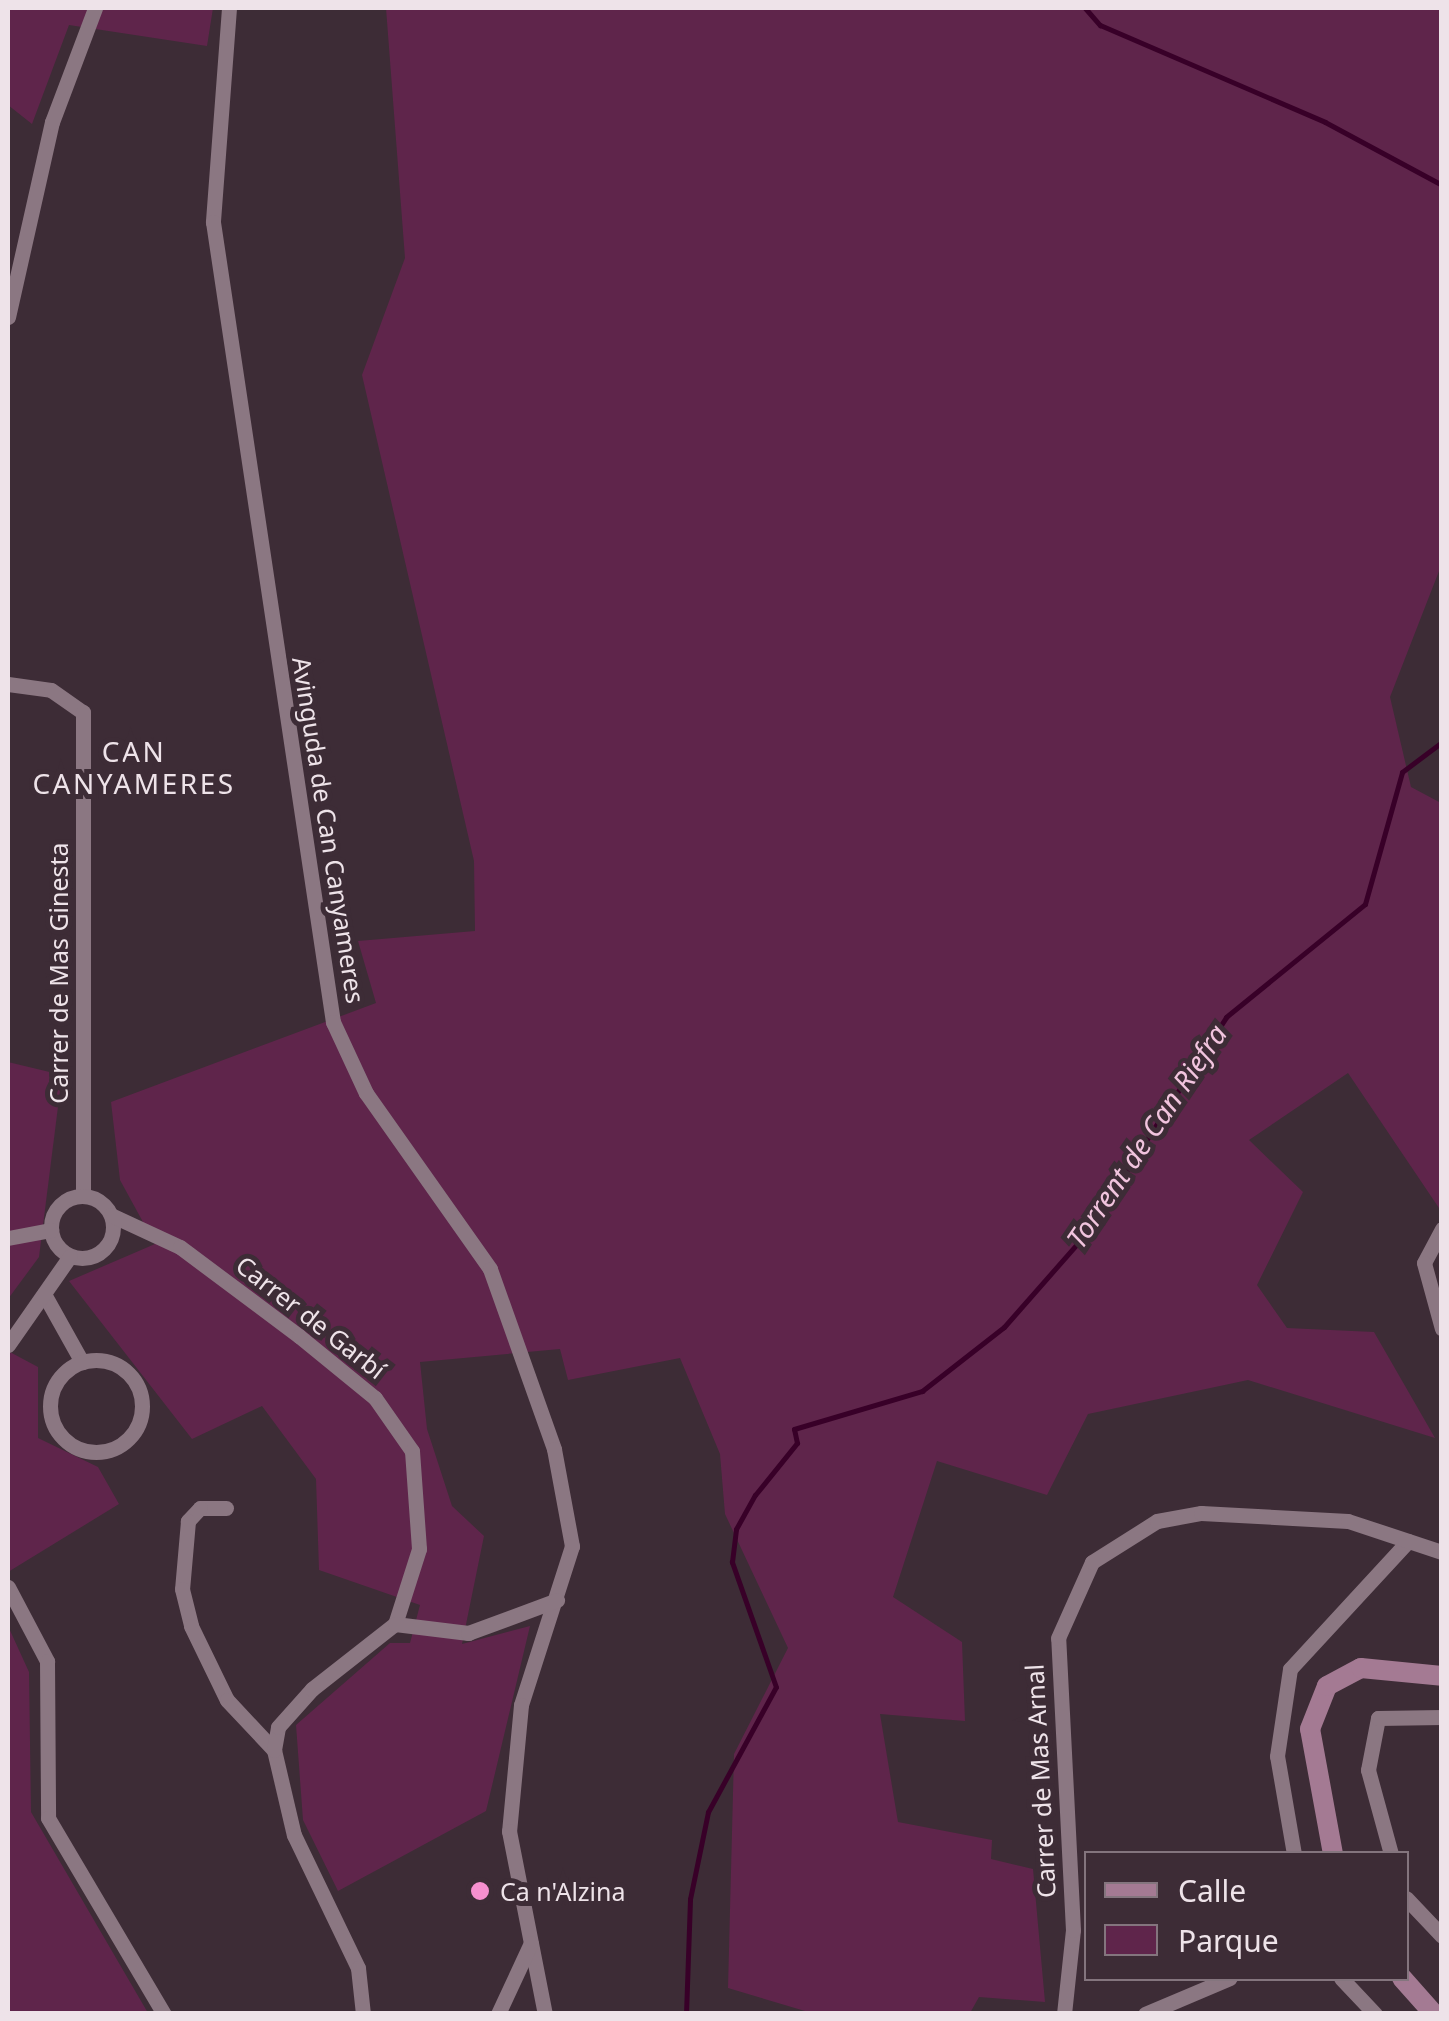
<!DOCTYPE html>
<html>
<head>
<meta charset="utf-8">
<style>
  body { margin:0 }
  #map { position:relative; width:1449px; height:2021px; overflow:hidden; background:#3d2c36; font-family:"Noto Sans",sans-serif }
  div>[style] { position:absolute }
  .green>* { inset:0; background:#5f254b }
  .stream>* { height:5px; margin:-2.5px; padding:0 2.5px; transform-origin:2.5px; border-radius:2.5px; background:#380028 }
  .minor>* { height:15px; margin:-7.5px; padding:0 7.5px; transform-origin:7.5px; border-radius:7.5px; background:#8b7782 }
  .minor>.ring { margin:-7.5px; padding:0; box-sizing:content-box; background:none; border:15px solid #8b7782; border-radius:50% }
  .secondary>* { height:20px; margin:-10px; padding:0 10px; transform-origin:10px; border-radius:10px; background:#a47a93 }
  .dots>* { width:28px; height:28px; translate:-50% -50%; box-sizing:border-box; border:5px solid #3d2c36; border-radius:50% }
  span { translate:-50% -50%; white-space:nowrap; text-align:center; line-height:1.15; -webkit-text-stroke:10px #3d2c36; paint-order:stroke }
  .street-label { font-size:25px; color:#eee3e9 }
  .poi-label { font-size:25px; color:#eee3e9 }
  .left { translate:0 -50%; text-align:left }
  .neighbourhood-label { font-size:28px; color:#eee3e9; letter-spacing:2.5px }
  .water-label { font-size:28px; color:#f1c4de; font-style:italic }
  .frame { position:absolute; inset:0; border:10px solid #eee3e9; pointer-events:none }
  .legend { position:absolute; left:1084px; top:1851px; width:325px; height:130px; box-sizing:border-box; background:#3d2c36; border:2px solid #84757e; margin:0; padding:12px 18px; list-style:none; font-size:30px; color:#eee3e9 }
  .legend li { display:flex; align-items:center; gap:20px; height:50px }
  .legend b { width:50px; border:2px solid #84757e }
</style>
</head>
<body>
<div id="map">
  <div class="green">
    <div style="clip-path:polygon(8px 8px,213px 8px,207px 46px,69px 25px,32px 124px,8px 105px)"></div>
    <div style="clip-path:polygon(386px 8px,1441px 8px,1441px 566px,1390px 697px,1411px 787px,1441px 803px,1441px 1211px,1348px 1073px,1249px 1140px,1303px 1192px,1257px 1285px,1287px 1328px,1374px 1332px,1435px 1438px,1248px 1380px,1088px 1414px,1047px 1495px,937px 1461px,893px 1597px,962px 1642px,965px 1721px,880px 1714px,898px 1822px,992px 1840px,991px 1859px,1033px 1869px,1045px 2002px,979px 1997px,970px 2013px,815px 2014px,728px 1988px,734px 1754px,788px 1648px,725px 1514px,720px 1454px,680px 1358px,568px 1380px,560px 1349px,420px 1362px,427px 1429px,452px 1506px,484px 1536px,462px 1644px,530px 1626px,486px 1811px,338px 1891px,303px 1820px,296px 1725px,390px 1643px,410px 1643px,420px 1605px,319px 1570px,316px 1479px,262px 1406px,192px 1439px,69px 1281px,155px 1244px,120px 1180px,111px 1102px,376px 1003px,358px 941px,475px 931px,474px 861px,362px 375px,405px 258px)"></div>
    <div style="clip-path:polygon(8px 1062px,62px 1075px,39px 1257px,8px 1299px)"></div>
    <div style="clip-path:polygon(8px 1351px,38px 1367px,38px 1438px,98px 1467px,119px 1504px,8px 1572px)"></div>
    <div style="clip-path:polygon(8px 1626px,29px 1672px,31px 1812px,148px 2013px,8px 2013px)"></div>
  </div>
  <div class="stream">
    <div style="left:1085px;top:8px;width:23px;rotate:49deg"></div>
    <div style="left:1100px;top:25px;width:245px;rotate:23.3deg"></div>
    <div style="left:1325px;top:122px;width:133px;rotate:28.3deg"></div>
    <div style="left:686px;top:2014px;width:115px;rotate:-88deg"></div>
    <div style="left:690px;top:1899px;width:89px;rotate:-78.3deg"></div>
    <div style="left:708px;top:1812px;width:142px;rotate:-61.5deg"></div>
    <div style="left:776px;top:1687px;width:133px;rotate:-109.4deg"></div>
    <div style="left:732px;top:1562px;width:33px;rotate:-83deg"></div>
    <div style="left:736px;top:1529px;width:39px;rotate:-61deg"></div>
    <div style="left:755px;top:1495px;width:67px;rotate:-51.1deg"></div>
    <div style="left:797px;top:1443px;width:14px;rotate:-102deg"></div>
    <div style="left:794px;top:1429px;width:134px;rotate:-16.5deg"></div>
    <div style="left:922px;top:1391px;width:104px;rotate:-38deg"></div>
    <div style="left:1004px;top:1327px;width:121px;rotate:-48.7deg"></div>
    <div style="left:1084px;top:1236px;width:261px;rotate:-57deg"></div>
    <div style="left:1226px;top:1017px;width:179px;rotate:-39.1deg"></div>
    <div style="left:1365px;top:904px;width:137px;rotate:-74.3deg"></div>
    <div style="left:1402px;top:772px;width:50px;rotate:-36.9deg"></div>
  </div>
  <div class="minor">
    <div style="left:229px;top:8px;width:215px;rotate:94.3deg"></div>
    <div style="left:213px;top:222px;width:809px;rotate:81.47deg"></div>
    <div style="left:333px;top:1022px;width:78px;rotate:65.1deg"></div>
    <div style="left:366px;top:1093px;width:215px;rotate:54.8deg"></div>
    <div style="left:490px;top:1269px;width:191px;rotate:70.4deg"></div>
    <div style="left:554px;top:1449px;width:99px;rotate:79.5deg"></div>
    <div style="left:572px;top:1546px;width:167px;rotate:107.8deg"></div>
    <div style="left:521px;top:1705px;width:127px;rotate:95.4deg"></div>
    <div style="left:509px;top:1831px;width:187px;rotate:78.9deg"></div>
    <div style="left:8px;top:317px;width:200px;rotate:-77.3deg"></div>
    <div style="left:52px;top:122px;width:122px;rotate:-69.3deg"></div>
    <div style="left:8px;top:684px;width:43px;rotate:7.9deg"></div>
    <div style="left:51px;top:690px;width:39px;rotate:35deg"></div>
    <div style="left:83px;top:712px;width:484px;rotate:90deg"></div>
    <div class="ring" style="left:51px;top:1196px;width:47px;height:47px"></div>
    <div style="left:111px;top:1215px;width:76px;rotate:24.9deg"></div>
    <div style="left:180px;top:1247px;width:149px;rotate:36.8deg"></div>
    <div style="left:299px;top:1336px;width:98px;rotate:39.2deg"></div>
    <div style="left:375px;top:1398px;width:65px;rotate:55.1deg"></div>
    <div style="left:412px;top:1451px;width:98px;rotate:85.9deg"></div>
    <div style="left:419px;top:1549px;width:79px;rotate:107.7deg"></div>
    <div style="left:1442px;top:1229px;width:38px;rotate:118deg"></div>
    <div style="left:1424px;top:1263px;width:68px;rotate:74.7deg"></div>
    <div style="left:8px;top:1238px;width:44px;rotate:-10.5deg"></div>
    <div style="left:44px;top:1294px;width:78px;rotate:60.8deg"></div>
    <div style="left:8px;top:1345px;width:108px;rotate:-55.1deg"></div>
    <div class="ring" style="left:50px;top:1360px;width:77px;height:77px"></div>
    <div style="left:226px;top:1508px;width:26px;rotate:180deg"></div>
    <div style="left:200px;top:1508px;width:18px;rotate:133deg"></div>
    <div style="left:188px;top:1521px;width:68px;rotate:95deg"></div>
    <div style="left:182px;top:1589px;width:38px;rotate:76deg"></div>
    <div style="left:191px;top:1626px;width:82px;rotate:64.1deg"></div>
    <div style="left:227px;top:1700px;width:69px;rotate:46.8deg"></div>
    <div style="left:274px;top:1750px;width:87px;rotate:76.8deg"></div>
    <div style="left:294px;top:1835px;width:148px;rotate:64.3deg"></div>
    <div style="left:358px;top:1968px;width:46px;rotate:83.8deg"></div>
    <div style="left:8px;top:1587px;width:84px;rotate:62.2deg"></div>
    <div style="left:47px;top:1661px;width:157px;rotate:89.6deg"></div>
    <div style="left:48px;top:1818px;width:228px;rotate:59.4deg"></div>
    <div style="left:274px;top:1750px;width:23px;rotate:-80deg"></div>
    <div style="left:278px;top:1727px;width:51px;rotate:-48.2deg"></div>
    <div style="left:312px;top:1689px;width:105px;rotate:-38.1deg"></div>
    <div style="left:395px;top:1624px;width:74px;rotate:7deg"></div>
    <div style="left:468px;top:1633px;width:95px;rotate:-20.3deg"></div>
    <div style="left:1294px;top:1854px;width:99px;rotate:-99.8deg"></div>
    <div style="left:1277px;top:1756px;width:88px;rotate:-81.5deg"></div>
    <div style="left:1290px;top:1669px;width:174px;rotate:-47.3deg"></div>
    <div style="left:1391px;top:1854px;width:87px;rotate:-105.3deg"></div>
    <div style="left:1368px;top:1770px;width:53px;rotate:-79.1deg"></div>
    <div style="left:1378px;top:1718px;width:64px;rotate:-0.9deg"></div>
    <div style="left:1406px;top:1898px;width:52px;rotate:46.5deg"></div>
    <div style="left:1341px;top:1978px;width:50px;rotate:46.6deg"></div>
    <div style="left:498px;top:2014px;width:78px;rotate:-65.1deg"></div>
    <div style="left:1064px;top:2014px;width:84px;rotate:-83.9deg"></div>
    <div style="left:1073px;top:1930px;width:292px;rotate:-92.9deg"></div>
    <div style="left:1058px;top:1638px;width:83px;rotate:-65.9deg"></div>
    <div style="left:1092px;top:1562px;width:77px;rotate:-32.2deg"></div>
    <div style="left:1157px;top:1521px;width:45px;rotate:-10.3deg"></div>
    <div style="left:1201px;top:1513px;width:147px;rotate:3.1deg"></div>
    <div style="left:1348px;top:1521px;width:99px;rotate:18.3deg"></div>
    <div style="left:1145px;top:2014px;width:92px;rotate:-23deg"></div>
  </div>
  <div class="secondary">
    <div style="left:1333px;top:1854px;width:127px;rotate:-100.4deg"></div>
    <div style="left:1310px;top:1729px;width:46px;rotate:-68.4deg"></div>
    <div style="left:1327px;top:1686px;width:38px;rotate:-28deg"></div>
    <div style="left:1361px;top:1668px;width:81px;rotate:5.6deg"></div>
    <div style="left:1402px;top:1978px;width:48px;rotate:48.4deg"></div>
  </div>
  <div class="dots">
    <div style="left:480px;top:1891px;background:#f690cf"></div>
  </div>
  <div class="street-label">
    <span style="left:329px;top:830px;rotate:81deg">Avinguda de Can Canyameres</span>
    <span style="left:58px;top:973px;rotate:-90deg">Carrer de Mas Ginesta</span>
    <span style="left:311px;top:1317px;rotate:38deg">Carrer de Garbí</span>
    <span style="left:1040px;top:1781px;rotate:-93deg">Carrer de Mas Arnal</span>
  </div>
  <div class="poi-label">
    <span class="left" style="left:500px;top:1891px">Ca n'Alzina</span>
  </div>
  <div class="neighbourhood-label">
    <span style="left:134px;top:767px">CAN<br>CANYAMERES</span>
  </div>
  <div class="water-label">
    <span style="left:1146px;top:1136px;rotate:-56deg">Torrent de Can Riefra</span>
  </div>
  <div class="frame"></div>
  <ul class="legend">
  <li><b style="height:12px;background:#a47a93"></b>Calle</li>
  <li><b style="height:28px;background:#5f254b"></b>Parque</li>
  </ul>
</div>
</body>
</html>
